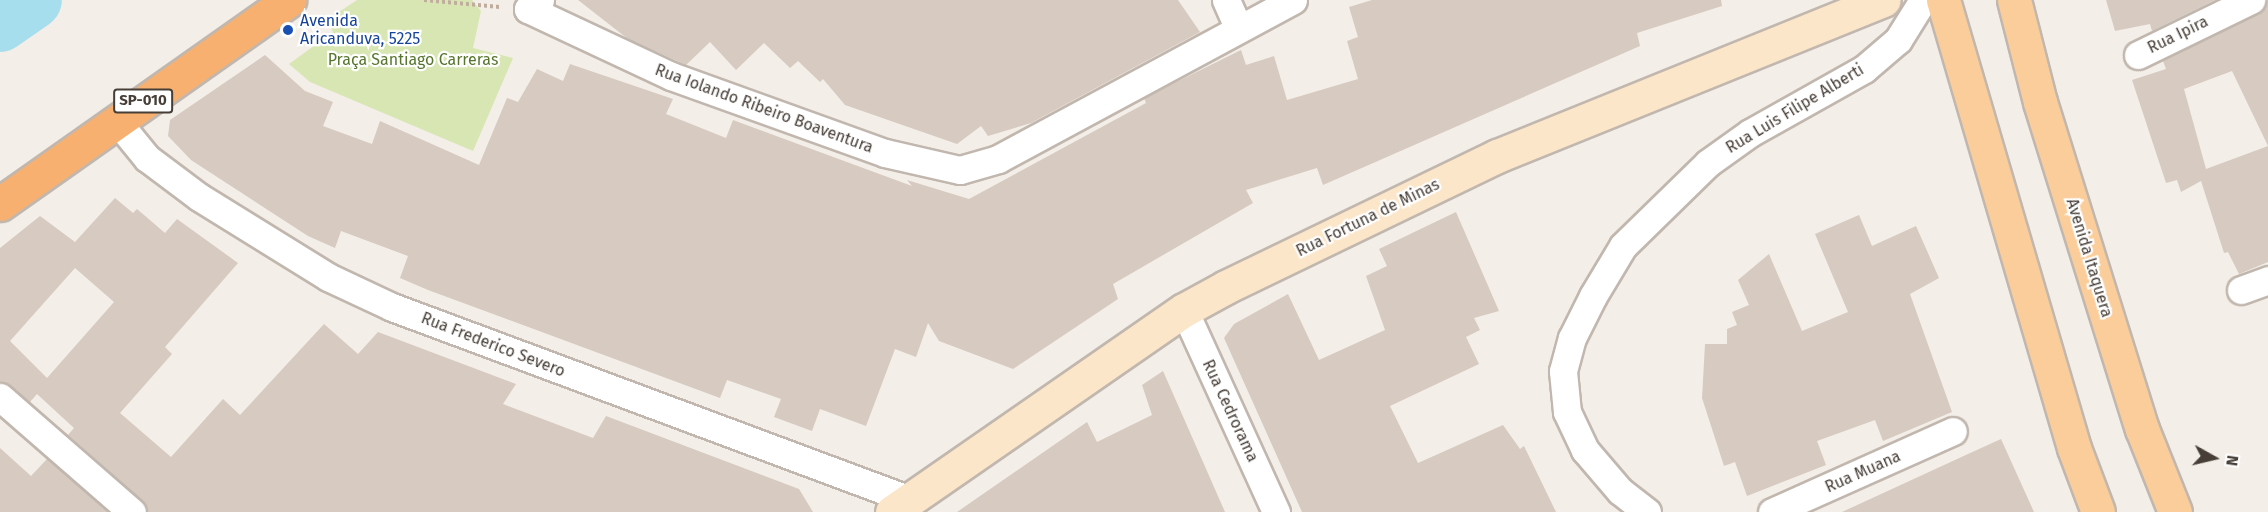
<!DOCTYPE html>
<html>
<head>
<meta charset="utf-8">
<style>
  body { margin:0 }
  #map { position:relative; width:2268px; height:512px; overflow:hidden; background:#f3eee8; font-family:"Fira Sans",sans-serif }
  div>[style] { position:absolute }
  .green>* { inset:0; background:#d8e6b3 }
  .river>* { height:58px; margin:-29px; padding:0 29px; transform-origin:29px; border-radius:29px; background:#a7deed }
  .building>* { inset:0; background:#d7cac1 }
  .path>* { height:4px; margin-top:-2px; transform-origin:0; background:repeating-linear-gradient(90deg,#c0ad9d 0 3px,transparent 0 6px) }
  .roads { filter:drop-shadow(2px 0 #c1b7ae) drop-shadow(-2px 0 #c1b7ae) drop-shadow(0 2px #c1b7ae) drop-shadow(0 -2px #c1b7ae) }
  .street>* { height:27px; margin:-13.5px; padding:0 13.5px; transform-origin:13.5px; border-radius:13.5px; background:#fff }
  .secondary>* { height:33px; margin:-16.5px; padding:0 16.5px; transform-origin:16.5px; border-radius:16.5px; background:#fce6c9 }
  .primary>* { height:33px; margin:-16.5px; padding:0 16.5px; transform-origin:16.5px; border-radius:16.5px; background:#facd9b }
  .highway>* { height:33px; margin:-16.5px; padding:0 16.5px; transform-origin:16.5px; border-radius:16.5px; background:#f7b06f }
  .dots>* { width:16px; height:16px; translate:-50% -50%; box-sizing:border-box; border:3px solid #fff; border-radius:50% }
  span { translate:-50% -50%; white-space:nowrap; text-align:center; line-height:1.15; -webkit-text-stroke:4.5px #fff; paint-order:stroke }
  .shield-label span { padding:2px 4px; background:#fff; border:2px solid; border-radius:4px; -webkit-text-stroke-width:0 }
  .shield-label { font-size:15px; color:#463e37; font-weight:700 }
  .transit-label { font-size:16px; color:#164399 }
  .left { translate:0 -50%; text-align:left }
  .street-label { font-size:16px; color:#463e37 }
  .park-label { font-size:16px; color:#56762d }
  .north { position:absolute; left:2184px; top:428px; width:60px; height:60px; -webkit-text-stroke:4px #fff; paint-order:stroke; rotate:98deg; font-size:16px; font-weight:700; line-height:24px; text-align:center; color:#463e37 }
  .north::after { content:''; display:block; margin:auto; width:21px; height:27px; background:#463e37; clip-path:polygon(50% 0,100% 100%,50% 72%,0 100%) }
</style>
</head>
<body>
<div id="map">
  <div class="green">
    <div style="clip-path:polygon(357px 0,472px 0,481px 11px,473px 48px,513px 58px,473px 151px,310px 82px,289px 64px,333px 32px,327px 20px)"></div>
  </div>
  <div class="river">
    <div style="left:0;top:23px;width:40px;rotate:-34.9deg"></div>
  </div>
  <div class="building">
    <div style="clip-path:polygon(578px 0,1178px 0,1200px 32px,1031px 123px,988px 136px,981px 126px,957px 144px,845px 105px,823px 79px,820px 82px,798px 61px,790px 68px,764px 43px,736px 70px,710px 42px,686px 65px,628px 39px)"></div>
    <div style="clip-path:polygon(1372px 0,1721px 0,1722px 6px,1637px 33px,1640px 46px,1323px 185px,1317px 168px,1246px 190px,1253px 203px,1113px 284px,1118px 299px,1013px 369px,939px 341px,928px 323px,916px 357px,895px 349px,866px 426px,820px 409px,812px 431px,774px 417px,781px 399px,727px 380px,720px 398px,428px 290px,400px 278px,408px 256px,341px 231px,335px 248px,308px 236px,191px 160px,168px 136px,170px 120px,265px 55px,305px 91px,333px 102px,323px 126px,372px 144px,380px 121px,479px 165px,507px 98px,518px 102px,537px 69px,563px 81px,570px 64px,673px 99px,666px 114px,726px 138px,733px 120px,912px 186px,907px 180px,969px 199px,1146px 103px,1144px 98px,1241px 50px,1246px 65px,1274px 56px,1287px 100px,1358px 79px,1347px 41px,1358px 37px,1349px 7px)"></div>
    <div style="clip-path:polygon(2106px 0,2215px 0,2152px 31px,2150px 24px,2115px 31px)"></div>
    <div style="clip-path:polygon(2268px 0,2268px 146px,2232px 71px,2184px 89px,2206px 169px,2268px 146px,2268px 262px,2239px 274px,2228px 252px,2224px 253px,2201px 181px,2181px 192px,2177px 180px,2166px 183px,2132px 80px,2166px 69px,2163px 61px,2258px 14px)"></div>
    <div style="clip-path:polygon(evenodd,115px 198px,133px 213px,137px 209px,165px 233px,177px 219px,238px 263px,165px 347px,172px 354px,120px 413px,171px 457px,223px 399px,240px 415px,324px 324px,358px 354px,378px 332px,516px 384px,503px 404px,593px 438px,606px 416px,799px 489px,813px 512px,147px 512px,142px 500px,68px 435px,74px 428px,37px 394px,30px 402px,0 382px,0 248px,40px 216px,75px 242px,115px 198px,75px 268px,114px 302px,47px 378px,10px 341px,75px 268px)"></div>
    <div style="clip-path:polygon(1456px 212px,1499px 311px,1474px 318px,1480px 330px,1466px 337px,1479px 364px,1390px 406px,1418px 463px,1503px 425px,1520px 449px,1524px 446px,1556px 512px,1302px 512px,1224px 338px,1234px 324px,1288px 294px,1319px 360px,1385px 330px,1366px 276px,1387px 266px,1379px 249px)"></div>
    <div style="clip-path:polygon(1859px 215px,1872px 246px,1916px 226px,1939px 278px,1910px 294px,1952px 412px,1883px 441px,1875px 420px,1817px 441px,1826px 465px,1747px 496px,1735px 462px,1724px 466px,1702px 398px,1705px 344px,1727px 344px,1727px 329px,1737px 325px,1732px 312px,1749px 305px,1738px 280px,1769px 254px,1802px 331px,1848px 312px,1815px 234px)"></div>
    <div style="clip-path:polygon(1163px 371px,1225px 512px,957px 512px,1087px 422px,1097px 442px,1152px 415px,1142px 385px)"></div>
    <div style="clip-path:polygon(2001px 439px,2034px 512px,1842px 512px,1968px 454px)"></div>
    <div style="clip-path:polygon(0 448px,31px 476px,47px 459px,108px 512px,0 512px)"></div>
  </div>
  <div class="path">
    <div style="left:424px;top:0;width:76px;rotate:5.3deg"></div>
  </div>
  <div class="roads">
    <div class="street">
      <div style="left:540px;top:0;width:15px;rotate:143deg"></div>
      <div style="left:528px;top:9px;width:158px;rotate:25.1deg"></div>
      <div style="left:671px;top:76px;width:227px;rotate:19.8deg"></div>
      <div style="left:885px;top:153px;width:77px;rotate:12.8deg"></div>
      <div style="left:960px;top:170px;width:40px;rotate:-16deg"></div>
      <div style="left:998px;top:159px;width:335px;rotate:-28.3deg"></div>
      <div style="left:1226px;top:0;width:30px;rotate:66deg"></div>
      <div style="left:2138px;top:55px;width:126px;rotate:-26deg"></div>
      <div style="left:116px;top:120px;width:49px;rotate:50.8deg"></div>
      <div style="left:147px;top:158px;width:65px;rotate:36.9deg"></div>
      <div style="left:199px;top:197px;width:152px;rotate:31.8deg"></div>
      <div style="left:328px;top:277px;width:71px;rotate:25.1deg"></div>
      <div style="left:392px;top:307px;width:553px;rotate:20.43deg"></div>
      <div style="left:2241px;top:290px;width:29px;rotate:-20deg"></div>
      <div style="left:1184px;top:310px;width:222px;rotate:65.5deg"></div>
      <div style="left:0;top:397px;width:175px;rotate:41.1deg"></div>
      <div style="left:1647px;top:512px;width:34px;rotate:-142deg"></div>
      <div style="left:1620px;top:491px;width:54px;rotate:-130.5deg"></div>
      <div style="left:1585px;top:450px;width:42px;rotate:-115.3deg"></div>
      <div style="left:1567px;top:412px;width:41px;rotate:-95.6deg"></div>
      <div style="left:1563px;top:371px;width:34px;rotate:-75deg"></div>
      <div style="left:1572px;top:338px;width:47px;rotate:-63.4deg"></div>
      <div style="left:1593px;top:296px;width:58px;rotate:-59deg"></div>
      <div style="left:1623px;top:246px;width:119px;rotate:-44.3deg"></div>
      <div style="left:1708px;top:163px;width:52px;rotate:-35.5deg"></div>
      <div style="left:1750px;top:133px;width:131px;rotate:-29.3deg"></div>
      <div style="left:1864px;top:69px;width:45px;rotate:-40.5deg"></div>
      <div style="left:1898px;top:40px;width:47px;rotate:-58deg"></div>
      <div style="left:1772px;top:512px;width:198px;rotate:-24.1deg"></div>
    </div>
    <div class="secondary">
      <div style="left:892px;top:512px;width:355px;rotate:-34.7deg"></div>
      <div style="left:1184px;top:310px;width:48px;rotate:-28.7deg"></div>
      <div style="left:1226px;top:287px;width:301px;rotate:-25.8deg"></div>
      <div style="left:1497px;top:156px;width:417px;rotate:-22deg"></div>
    </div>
    <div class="primary">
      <div style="left:1943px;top:0;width:467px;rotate:73.7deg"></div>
      <div style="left:2074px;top:448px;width:68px;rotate:69.4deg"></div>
      <div style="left:2014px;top:0;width:105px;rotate:75.7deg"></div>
      <div style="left:2040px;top:102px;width:343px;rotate:72.7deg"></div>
      <div style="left:2142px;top:429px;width:89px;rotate:68.3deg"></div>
    </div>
    <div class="highway">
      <div style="left:0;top:204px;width:354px;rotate:-35.2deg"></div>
    </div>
  </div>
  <div class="dots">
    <div style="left:288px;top:30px;background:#1a4fb4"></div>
  </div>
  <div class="shield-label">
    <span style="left:143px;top:101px">SP-010</span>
  </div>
  <div class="transit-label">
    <span class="left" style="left:300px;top:30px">Avenida<br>Aricanduva, 5225</span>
  </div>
  <div class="street-label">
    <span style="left:2178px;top:35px;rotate:-26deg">Rua Ipira</span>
    <span style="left:764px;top:109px;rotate:20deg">Rua Iolando Ribeiro Boaventura</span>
    <span style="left:1795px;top:109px;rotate:-31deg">Rua Luis Filipe Alberti</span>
    <span style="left:1368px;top:218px;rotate:-26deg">Rua Fortuna de Minas</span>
    <span style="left:2089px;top:258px;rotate:73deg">Avenida Itaquera</span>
    <span style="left:493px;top:345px;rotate:21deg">Rua Frederico Severo</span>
    <span style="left:1230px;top:411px;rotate:65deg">Rua Cedrorama</span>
    <span style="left:1863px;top:472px;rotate:-24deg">Rua Muana</span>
  </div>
  <div class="park-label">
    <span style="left:413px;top:60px">Praça Santiago Carreras</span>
  </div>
  <div class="north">N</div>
</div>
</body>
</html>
